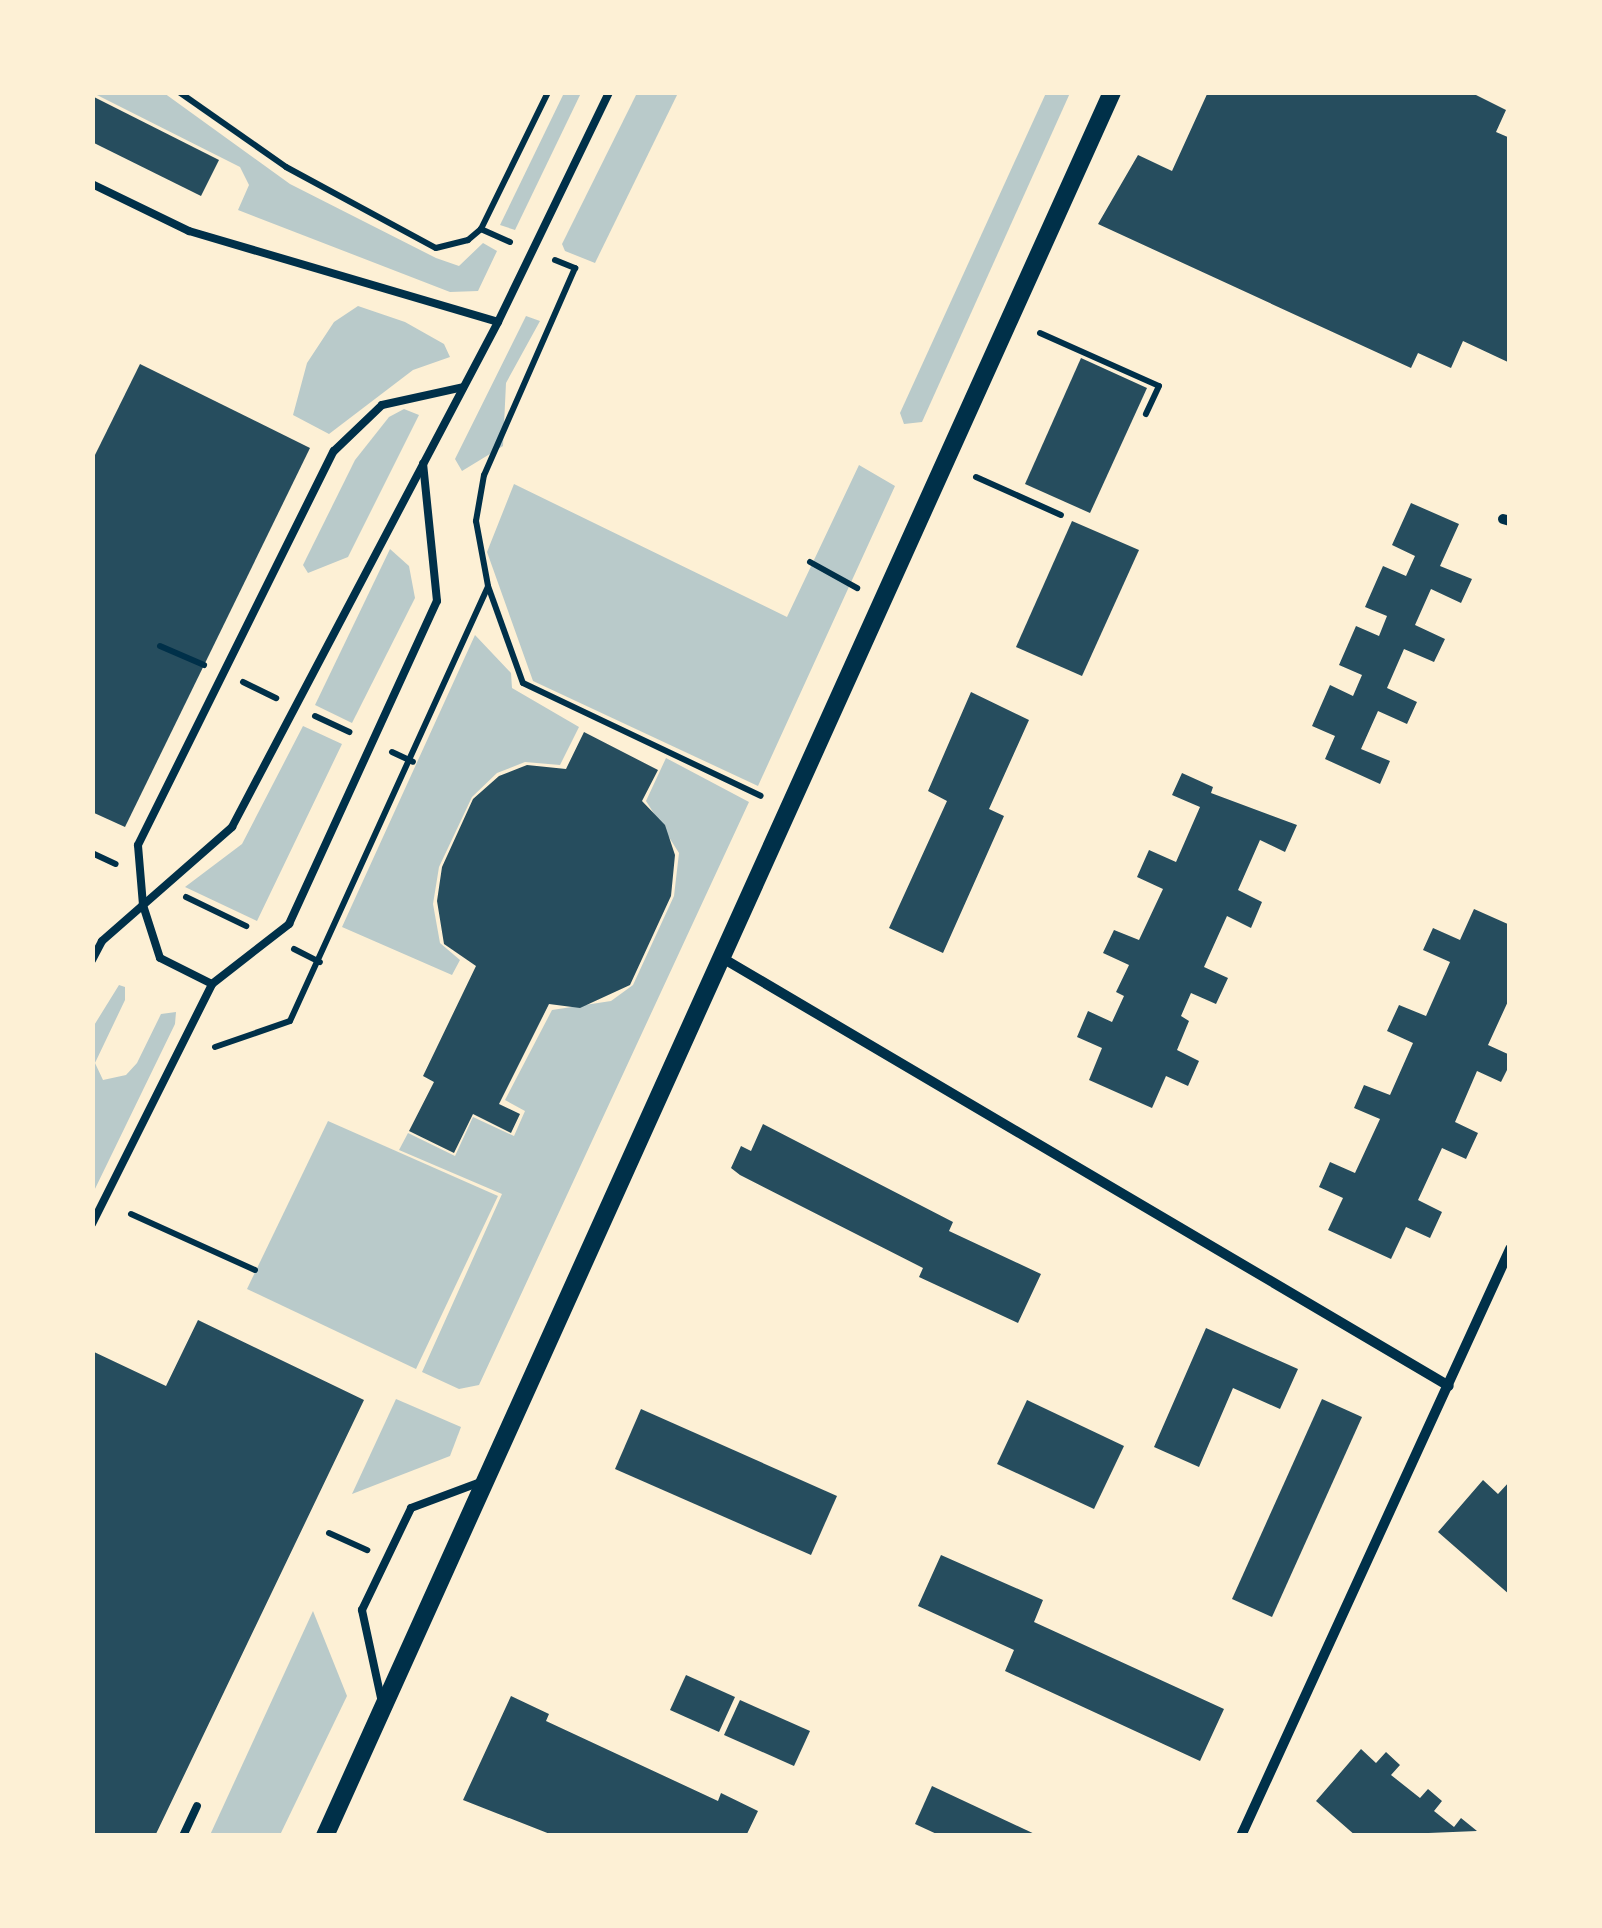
<!DOCTYPE html>
<html>
<head>
<meta charset="utf-8">
<style>
  body { margin:0 }
  #map { position:relative; width:1602px; height:1928px; overflow:hidden; background:#fdf0d5; font-family:Poppins,sans-serif }
  div>[style] { position:absolute }
  .green>* { inset:0; background:#b9caca }
  .building>* { inset:0; background:#264d5e }
  .path>* { height:6px; margin:-3px; padding:0 3px; transform-origin:3px; border-radius:3px; background:#003049 }
  .service>* { height:8px; margin:-4px; padding:0 4px; transform-origin:4px; border-radius:4px; background:#003049 }
  .minor>* { height:10px; margin:-5px; padding:0 5px; transform-origin:5px; border-radius:5px; background:#003049 }
  .tertiary>* { height:18px; margin:-9px; padding:0 9px; transform-origin:9px; border-radius:9px; background:#003049 }
  span { translate:-50% -50%; white-space:nowrap; text-align:center; line-height:1.15; -webkit-text-stroke:8px #fdf0d5; paint-order:stroke }
  .frame { position:absolute; inset:0; border:95px solid #fdf0d5; pointer-events:none }
</style>
</head>
<body>
<div id="map">
  <div class="green">
    <div style="clip-path:polygon(93px 93px,164px 93px,290px 184px,436px 258px,459px 266px,483px 243px,497px 251px,478px 291px,450px 292px,238px 210px,249px 185px,240px 167px)"></div>
    <div style="clip-path:polygon(564px 93px,581px 93px,515px 230px,500px 225px)"></div>
    <div style="clip-path:polygon(637px 93px,678px 93px,595px 263px,565px 251px,562px 244px)"></div>
    <div style="clip-path:polygon(1046px 93px,1070px 93px,922px 422px,904px 424px,900px 413px)"></div>
    <div style="clip-path:polygon(358px 306px,405px 322px,444px 344px,450px 357px,413px 370px,329px 434px,293px 415px,307px 363px,334px 322px)"></div>
    <div style="clip-path:polygon(526px 316px,540px 321px,506px 383px,503px 446px,462px 471px,455px 459px)"></div>
    <div style="clip-path:polygon(404px 409px,419px 415px,348px 557px,308px 573px,303px 565px,355px 460px,389px 417px)"></div>
    <div style="clip-path:polygon(859px 465px,895px 486px,758px 786px,533px 681px,487px 552px,514px 484px,787px 617px)"></div>
    <div style="clip-path:polygon(390px 549px,409px 566px,415px 598px,352px 723px,315px 705px)"></div>
    <div style="clip-path:polygon(475px 635px,511px 673px,512px 688px,579px 727px,560px 765px,525px 762px,497px 773px,472px 797px,439px 867px,433px 904px,440px 943px,460px 960px,452px 975px,342px 927px)"></div>
    <div style="clip-path:polygon(303px 726px,342px 744px,257px 921px,185px 887px,242px 844px)"></div>
    <div style="clip-path:polygon(666px 758px,749px 802px,479px 1385px,459px 1389px,422px 1372px,502px 1194px,399px 1150px,408px 1133px,455px 1156px,473px 1117px,514px 1136px,525px 1111px,505px 1100px,552px 1010px,611px 1001px,633px 985px,674px 896px,679px 853px,646px 801px)"></div>
    <div style="clip-path:polygon(119px 985px,125px 987px,125px 1000px,95px 1063px,103px 1080px,126px 1075px,137px 1063px,161px 1014px,176px 1012px,175px 1024px,93px 1193px,93px 1027px)"></div>
    <div style="clip-path:polygon(328px 1121px,498px 1196px,416px 1369px,247px 1289px)"></div>
    <div style="clip-path:polygon(396px 1399px,461px 1427px,450px 1456px,352px 1494px)"></div>
    <div style="clip-path:polygon(313px 1611px,347px 1696px,280px 1835px,210px 1835px)"></div>
  </div>
  <div class="building">
    <div style="clip-path:polygon(1208px 92px,1470px 92px,1506px 110px,1496px 132px,1510px 138px,1510px 363px,1463px 341px,1451px 368px,1418px 353px,1411px 368px,1098px 224px,1138px 155px,1172px 171px)"></div>
    <div style="clip-path:polygon(92px 96px,219px 160px,201px 196px,92px 142px)"></div>
    <div style="clip-path:polygon(1081px 358px,1147px 388px,1090px 513px,1025px 484px)"></div>
    <div style="clip-path:polygon(140px 364px,310px 448px,125px 827px,92px 812px,92px 461px)"></div>
    <div style="clip-path:polygon(1411px 503px,1459px 524px,1440px 566px,1472px 579px,1461px 603px,1431px 589px,1415px 625px,1445px 639px,1434px 662px,1404px 649px,1387px 688px,1417px 702px,1407px 724px,1378px 711px,1361px 749px,1390px 761px,1380px 784px,1325px 759px,1335px 736px,1312px 726px,1330px 685px,1353px 696px,1362px 675px,1339px 665px,1356px 626px,1379px 636px,1387px 616px,1365px 607px,1383px 566px,1406px 576px,1415px 556px,1392px 545px)"></div>
    <div style="clip-path:polygon(1072px 521px,1139px 550px,1082px 676px,1016px 647px)"></div>
    <div style="clip-path:polygon(971px 692px,1029px 720px,989px 809px,1004px 816px,943px 953px,889px 928px,947px 801px,928px 791px)"></div>
    <div style="clip-path:polygon(584px 732px,658px 770px,642px 801px,665px 825px,675px 855px,671px 896px,630px 985px,580px 1008px,549px 1004px,499px 1104px,520px 1114px,511px 1133px,473px 1114px,454px 1153px,409px 1131px,434px 1082px,423px 1076px,476px 966px,444px 944px,437px 901px,442px 867px,473px 799px,499px 776px,527px 765px,566px 769px)"></div>
    <div style="clip-path:polygon(1182px 773px,1213px 787px,1211px 793px,1297px 825px,1285px 852px,1260px 840px,1238px 890px,1262px 902px,1251px 928px,1227px 916px,1204px 967px,1228px 978px,1216px 1004px,1191px 993px,1181px 1016px,1189px 1021px,1177px 1050px,1199px 1061px,1188px 1086px,1166px 1076px,1152px 1108px,1089px 1080px,1102px 1048px,1077px 1037px,1088px 1011px,1112px 1022px,1124px 996px,1116px 992px,1129px 965px,1103px 953px,1114px 930px,1139px 940px,1163px 889px,1137px 877px,1149px 850px,1176px 862px,1200px 807px,1172px 795px)"></div>
    <div style="clip-path:polygon(1474px 909px,1510px 925px,1510px 997px,1488px 1045px,1510px 1055px,1510px 1064px,1501px 1082px,1477px 1071px,1455px 1122px,1478px 1133px,1466px 1159px,1442px 1148px,1418px 1200px,1442px 1212px,1430px 1238px,1406px 1227px,1391px 1259px,1328px 1230px,1343px 1198px,1319px 1187px,1330px 1162px,1355px 1173px,1380px 1119px,1354px 1108px,1364px 1085px,1390px 1095px,1413px 1043px,1387px 1031px,1399px 1005px,1426px 1016px,1450px 962px,1423px 950px,1433px 928px,1460px 940px)"></div>
    <div style="clip-path:polygon(763px 1124px,953px 1222px,949px 1231px,1041px 1274px,1018px 1323px,919px 1277px,923px 1268px,740px 1175px,731px 1168px,741px 1146px,751px 1151px)"></div>
    <div style="clip-path:polygon(198px 1320px,364px 1400px,155px 1836px,92px 1836px,92px 1351px,166px 1386px)"></div>
    <div style="clip-path:polygon(1206px 1328px,1298px 1369px,1280px 1409px,1233px 1388px,1199px 1467px,1154px 1447px)"></div>
    <div style="clip-path:polygon(1322px 1399px,1362px 1417px,1272px 1617px,1232px 1599px)"></div>
    <div style="clip-path:polygon(1027px 1400px,1124px 1446px,1094px 1509px,997px 1464px)"></div>
    <div style="clip-path:polygon(641px 1409px,837px 1496px,811px 1555px,615px 1469px)"></div>
    <div style="clip-path:polygon(1483px 1480px,1498px 1494px,1510px 1481px,1510px 1595px,1438px 1532px)"></div>
    <div style="clip-path:polygon(941px 1555px,1043px 1600px,1034px 1622px,1224px 1709px,1200px 1761px,1005px 1671px,1014px 1650px,918px 1606px)"></div>
    <div style="clip-path:polygon(686px 1675px,735px 1697px,719px 1732px,670px 1710px)"></div>
    <div style="clip-path:polygon(511px 1696px,549px 1714px,546px 1721px,718px 1801px,721px 1793px,758px 1811px,746px 1836px,555px 1836px,463px 1800px)"></div>
    <div style="clip-path:polygon(740px 1700px,810px 1731px,794px 1766px,724px 1735px)"></div>
    <div style="clip-path:polygon(1361px 1749px,1376px 1763px,1386px 1752px,1400px 1765px,1391px 1775px,1420px 1798px,1428px 1789px,1442px 1801px,1434px 1811px,1454px 1827px,1461px 1818px,1477px 1831px,1356px 1836px,1316px 1801px)"></div>
    <div style="clip-path:polygon(932px 1786px,1039px 1836px,941px 1836px,915px 1824px)"></div>
  </div>
  <div class="path">
    <div style="left:179px;top:92px;width:131px;rotate:35deg"></div>
    <div style="left:286px;top:167px;width:170px;rotate:28.4deg"></div>
    <div style="left:436px;top:248px;width:33px;rotate:-14deg"></div>
    <div style="left:468px;top:240px;width:17px;rotate:-40deg"></div>
    <div style="left:510px;top:242px;width:32px;rotate:-156deg"></div>
    <div style="left:481px;top:229px;width:153px;rotate:-63.9deg"></div>
    <div style="left:555px;top:260px;width:22px;rotate:22deg"></div>
    <div style="left:575px;top:268px;width:226px;rotate:113.7deg"></div>
    <div style="left:484px;top:475px;width:47px;rotate:99.9deg"></div>
    <div style="left:476px;top:521px;width:66px;rotate:79.5deg"></div>
    <div style="left:488px;top:586px;width:103px;rotate:70.2deg"></div>
    <div style="left:523px;top:683px;width:263px;rotate:25.4deg"></div>
    <div style="left:1040px;top:333px;width:130px;rotate:24deg"></div>
    <div style="left:1159px;top:386px;width:31px;rotate:115deg"></div>
    <div style="left:976px;top:477px;width:93px;rotate:24.1deg"></div>
    <div style="left:810px;top:562px;width:54px;rotate:29deg"></div>
    <div style="left:160px;top:646px;width:48px;rotate:23.4deg"></div>
    <div style="left:243px;top:682px;width:37px;rotate:26deg"></div>
    <div style="left:315px;top:716px;width:38px;rotate:25deg"></div>
    <div style="left:392px;top:752px;width:23px;rotate:25deg"></div>
    <div style="left:92px;top:853px;width:26px;rotate:25deg"></div>
    <div style="left:186px;top:897px;width:67px;rotate:25.8deg"></div>
    <div style="left:294px;top:949px;width:29px;rotate:27deg"></div>
    <div style="left:215px;top:1047px;width:79px;rotate:-19.1deg"></div>
    <div style="left:290px;top:1021px;width:477px;rotate:-65.5deg"></div>
    <div style="left:131px;top:1214px;width:136px;rotate:24.3deg"></div>
    <div style="left:329px;top:1533px;width:42px;rotate:24.1deg"></div>
  </div>
  <div class="service">
    <div style="left:92px;top:184px;width:108px;rotate:25.9deg"></div>
    <div style="left:189px;top:231px;width:322px;rotate:16.4deg"></div>
    <div style="left:92px;top:960px;width:21px;rotate:-62deg"></div>
    <div style="left:102px;top:941px;width:173px;rotate:-41.2deg"></div>
    <div style="left:232px;top:827px;width:571px;rotate:-62.22deg"></div>
    <div style="left:498px;top:322px;width:255px;rotate:-64.2deg"></div>
    <div style="left:212px;top:984px;width:58px;rotate:-153.4deg"></div>
    <div style="left:160px;top:958px;width:56px;rotate:-107.8deg"></div>
    <div style="left:143px;top:905px;width:60px;rotate:-94.8deg"></div>
    <div style="left:138px;top:845px;width:440px;rotate:-63.6deg"></div>
    <div style="left:334px;top:451px;width:66px;rotate:-43.8deg"></div>
    <div style="left:382px;top:405px;width:83px;rotate:-12.5deg"></div>
    <div style="left:92px;top:1224px;width:268px;rotate:-63.4deg"></div>
    <div style="left:212px;top:984px;width:98px;rotate:-37.9deg"></div>
    <div style="left:289px;top:924px;width:355px;rotate:-65.4deg"></div>
    <div style="left:437px;top:601px;width:138px;rotate:-95.8deg"></div>
    <div style="left:381px;top:1698px;width:90px;rotate:-102.2deg"></div>
    <div style="left:362px;top:1610px;width:113px;rotate:-64.3deg"></div>
    <div style="left:411px;top:1508px;width:75px;rotate:-20.4deg"></div>
    <div style="left:183px;top:1836px;width:33px;rotate:-65deg"></div>
  </div>
  <div class="minor">
    <div style="left:1503px;top:519px;width:7px;rotate:16deg"></div>
    <div style="left:724px;top:959px;width:841px;rotate:30.5deg"></div>
    <div style="left:1241px;top:1836px;width:646px;rotate:-65.38deg"></div>
  </div>
  <div class="tertiary">
    <div style="left:325px;top:1836px;width:1913px;rotate:-65.71deg"></div>
  </div>
  <div class="frame"></div>
</div>
</body>
</html>
